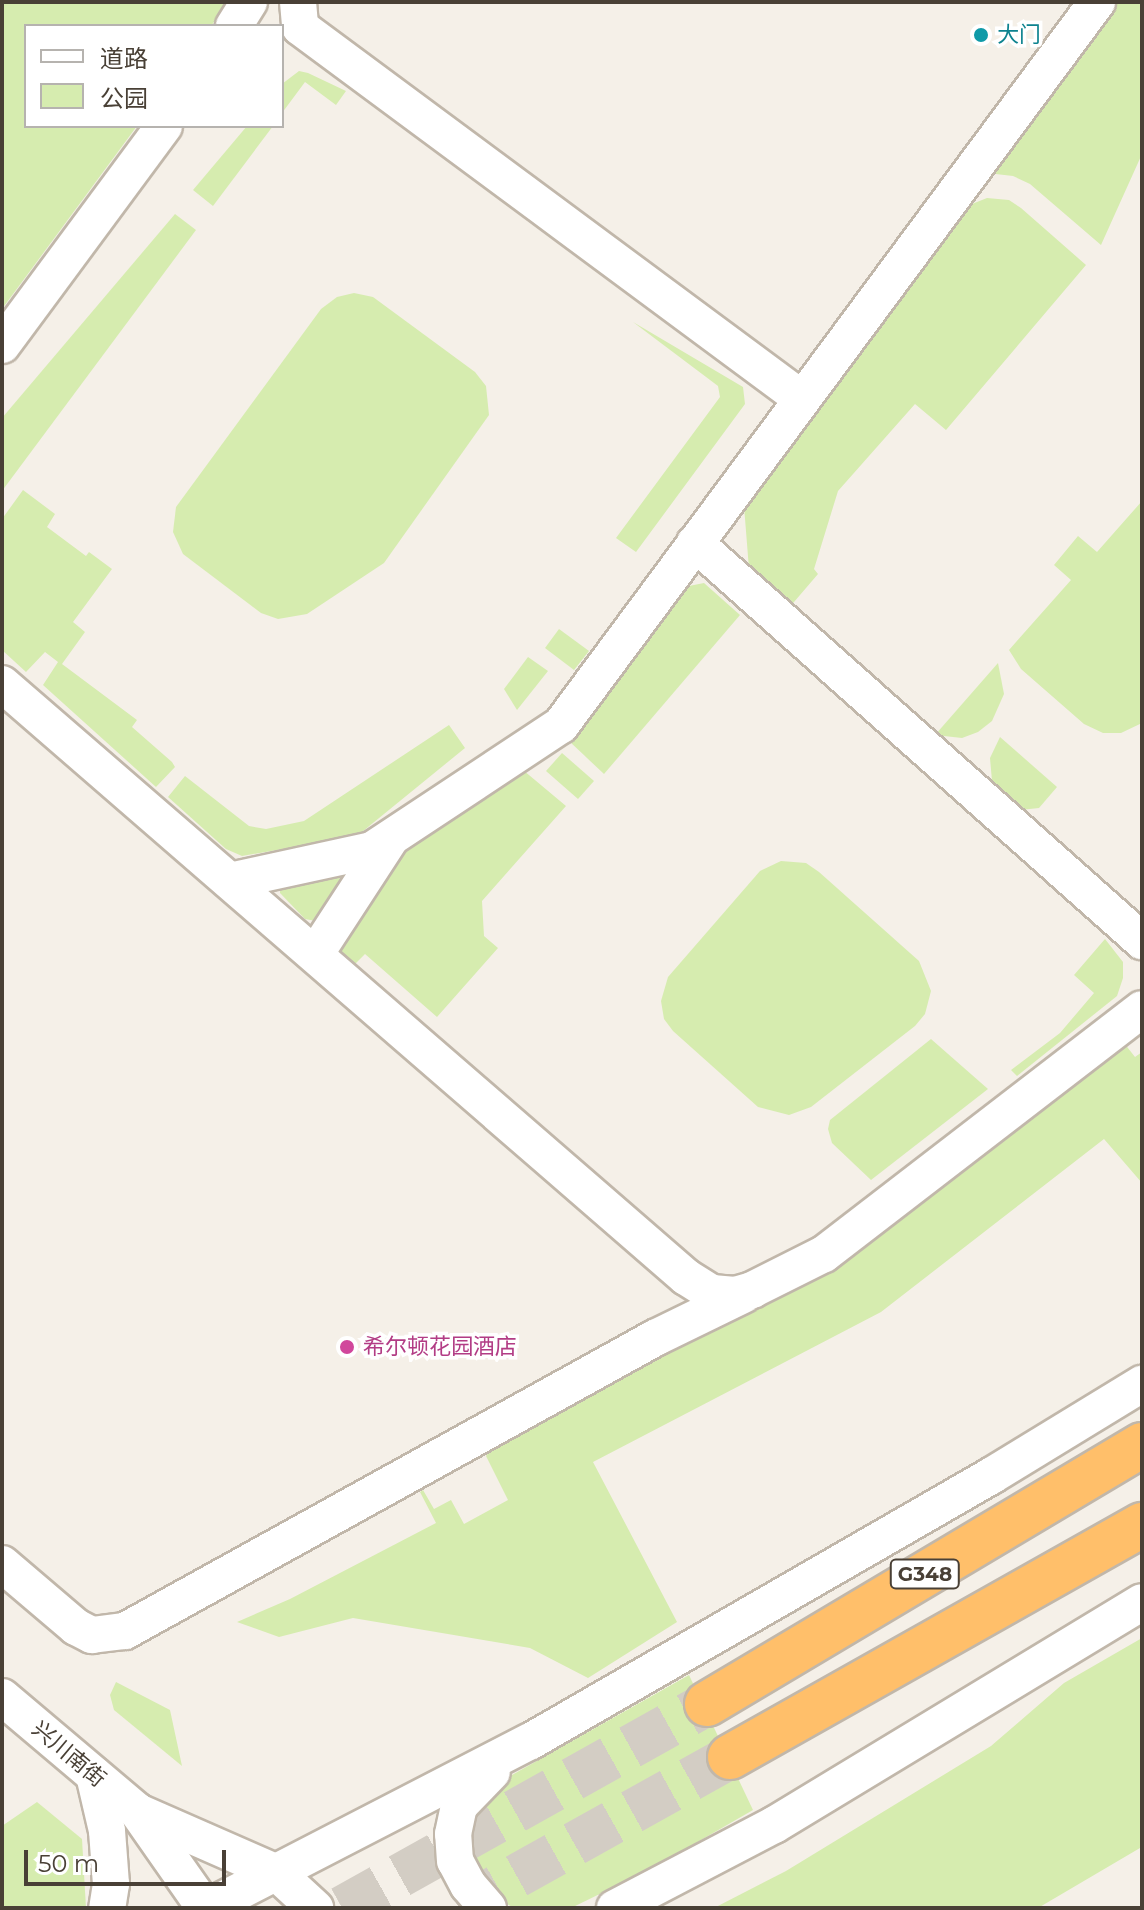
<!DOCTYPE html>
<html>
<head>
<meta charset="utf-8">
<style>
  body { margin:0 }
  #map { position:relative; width:1144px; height:1910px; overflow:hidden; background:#f5f0e8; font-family:Montserrat,"Noto Sans SC",sans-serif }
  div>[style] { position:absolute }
  .green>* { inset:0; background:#d6ecaf }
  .highway-tunnel>* { height:44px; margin-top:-22px; transform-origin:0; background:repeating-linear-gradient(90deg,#d3cdc4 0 44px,transparent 0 66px) }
  .roads { filter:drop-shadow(2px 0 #c1b7aa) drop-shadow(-2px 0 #c1b7aa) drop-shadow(0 2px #c1b7aa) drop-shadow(0 -2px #c1b7aa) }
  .minor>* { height:36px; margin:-18px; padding:0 18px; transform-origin:18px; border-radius:18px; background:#fff }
  .highway>* { height:44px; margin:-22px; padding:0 22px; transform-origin:22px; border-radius:22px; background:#ffbf6a }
  .dots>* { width:22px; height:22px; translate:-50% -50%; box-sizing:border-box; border:4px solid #fff; border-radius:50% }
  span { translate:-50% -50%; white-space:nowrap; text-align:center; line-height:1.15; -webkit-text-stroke:7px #fff; paint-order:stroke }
  .shield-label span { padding:2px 6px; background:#fff; border:2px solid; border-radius:6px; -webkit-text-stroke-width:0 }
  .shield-label { font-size:20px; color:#494036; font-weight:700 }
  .culture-label { font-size:22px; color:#0d838f }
  .left { translate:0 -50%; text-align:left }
  .hotel-label { font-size:22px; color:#b23c85 }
  .street-label { font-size:22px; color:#494036 }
  .frame { position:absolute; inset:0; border:4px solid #494036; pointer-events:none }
  .legend { position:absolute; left:24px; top:24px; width:260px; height:104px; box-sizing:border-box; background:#fff; border:2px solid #b6b3af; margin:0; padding:10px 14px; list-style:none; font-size:24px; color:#494036 }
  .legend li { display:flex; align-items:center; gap:16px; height:40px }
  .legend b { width:40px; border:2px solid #b6b3af }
  .scale { position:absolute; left:24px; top:1850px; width:202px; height:36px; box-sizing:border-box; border:4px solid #494036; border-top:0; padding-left:10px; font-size:24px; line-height:28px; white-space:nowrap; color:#494036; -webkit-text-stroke:6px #fff; paint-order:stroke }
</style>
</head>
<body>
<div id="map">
  <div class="green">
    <div style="clip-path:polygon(2px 2px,229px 2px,211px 26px,26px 26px,26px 126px,137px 126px,2px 309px)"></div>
    <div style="clip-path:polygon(1114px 2px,1142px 2px,1142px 154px,1101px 245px,1030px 184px,1013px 176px,987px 173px)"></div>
    <div style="clip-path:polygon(299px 71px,308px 73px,346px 91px,336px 105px,305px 82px,282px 113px,282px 84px)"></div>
    <div style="clip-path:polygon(247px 126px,273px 126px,213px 206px,193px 190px)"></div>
    <div style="clip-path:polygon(987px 198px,1009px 200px,1021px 208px,1086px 265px,946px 430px,915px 404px,838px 491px,814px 569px,818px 574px,788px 609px,749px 569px,744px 506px,962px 208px)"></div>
    <div style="clip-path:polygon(175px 214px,196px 230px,2px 491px,2px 418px)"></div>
    <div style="clip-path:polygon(354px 293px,373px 297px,475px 372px,486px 386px,489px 415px,384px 563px,307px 614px,278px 619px,261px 613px,183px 554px,173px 532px,176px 507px,321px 309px,337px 297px)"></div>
    <div style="clip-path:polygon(633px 322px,743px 387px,745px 404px,636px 552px,616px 538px,720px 397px,718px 386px)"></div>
    <div style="clip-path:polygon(23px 490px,55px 514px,47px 527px,86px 556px,89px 552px,112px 569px,73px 622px,85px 632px,62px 664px,137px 720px,132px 727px,172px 762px,175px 767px,156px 787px,43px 685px,58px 662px,45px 652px,26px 672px,2px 650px,2px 519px)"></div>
    <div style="clip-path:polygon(1142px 501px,1142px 723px,1121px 733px,1103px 733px,1084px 724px,1021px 669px,1009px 650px,1071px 580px,1054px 565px,1078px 536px,1097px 552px)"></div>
    <div style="clip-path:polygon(704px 583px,740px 615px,604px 774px,569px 741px,684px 587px)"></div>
    <div style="clip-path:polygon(559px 629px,589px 651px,574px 670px,545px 648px)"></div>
    <div style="clip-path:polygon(528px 657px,548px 671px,517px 710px,504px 689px)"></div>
    <div style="clip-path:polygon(998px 663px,1004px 694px,992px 721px,978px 732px,962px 738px,935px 735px)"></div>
    <div style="clip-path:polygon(449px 725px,465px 748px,357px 836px,242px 856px,226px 849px,168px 797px,185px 776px,249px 826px,266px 829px,304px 821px)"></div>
    <div style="clip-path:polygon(1000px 737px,1057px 787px,1039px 808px,1020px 810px,1002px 798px,992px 781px,990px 758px)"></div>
    <div style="clip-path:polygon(562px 753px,594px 781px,578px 799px,546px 771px)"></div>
    <div style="clip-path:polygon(523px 770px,566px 806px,482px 901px,484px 936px,498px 948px,437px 1017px,365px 954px,350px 969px,342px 957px,341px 944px,392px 858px)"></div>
    <div style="clip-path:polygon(781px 861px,806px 863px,819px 872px,919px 961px,931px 991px,925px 1014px,915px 1026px,811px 1107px,789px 1115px,758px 1107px,673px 1031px,664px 1019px,661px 1001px,668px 977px,760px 871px)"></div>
    <div style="clip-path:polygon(345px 874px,347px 879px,316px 921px,305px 919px,280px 893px,280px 886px)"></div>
    <div style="clip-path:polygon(1105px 939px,1123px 962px,1123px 978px,1117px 996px,1017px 1076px,1011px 1070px,1060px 1033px,1094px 993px,1074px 975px)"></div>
    <div style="clip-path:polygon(931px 1039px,988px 1089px,871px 1180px,832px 1143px,828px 1129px,830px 1120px)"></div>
    <div style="clip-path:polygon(1124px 1043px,1135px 1057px,1142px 1052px,1142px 1183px,1104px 1139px,881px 1312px,593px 1462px,677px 1622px,588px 1678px,530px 1648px,353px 1618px,279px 1637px,237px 1622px,290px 1599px,436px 1523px,420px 1492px,423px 1490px,434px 1509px,451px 1500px,464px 1524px,508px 1500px,486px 1456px,500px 1438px,838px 1266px)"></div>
    <div style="clip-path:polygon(1142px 1638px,1140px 1848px,1038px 1908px,714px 1908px,786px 1871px,991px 1746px,1064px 1683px)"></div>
    <div style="clip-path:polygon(689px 1675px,753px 1810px,649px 1870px,571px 1908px,514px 1908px,497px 1898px,470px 1861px,470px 1825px,479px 1801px,496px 1784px)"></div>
    <div style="clip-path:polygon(116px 1682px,170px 1710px,182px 1766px,114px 1710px,110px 1695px)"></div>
    <div style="clip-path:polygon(37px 1802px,82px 1839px,86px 1908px,2px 1908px,2px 1826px)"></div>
  </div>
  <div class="highway-tunnel">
    <div style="left:342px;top:1908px;width:418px;rotate:-29.2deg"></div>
    <div style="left:459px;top:1908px;width:310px;rotate:-29.1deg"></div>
  </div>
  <div class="roads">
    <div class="minor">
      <div style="left:298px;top:2px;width:25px;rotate:85deg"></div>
      <div style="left:300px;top:27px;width:625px;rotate:36.54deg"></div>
      <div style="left:234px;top:26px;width:28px;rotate:-58deg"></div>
      <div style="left:2px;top:345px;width:272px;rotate:-53.5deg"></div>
      <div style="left:695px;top:543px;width:599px;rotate:41.68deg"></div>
      <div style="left:2px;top:684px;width:905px;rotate:40.92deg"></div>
      <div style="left:686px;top:1277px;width:31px;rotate:32deg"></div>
      <div style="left:712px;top:1293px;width:23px;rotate:5deg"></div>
      <div style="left:735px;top:1295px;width:18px;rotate:-16deg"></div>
      <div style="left:752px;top:1290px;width:80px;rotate:-26.6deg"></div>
      <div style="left:824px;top:1254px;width:401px;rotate:-37.6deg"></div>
      <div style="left:230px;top:881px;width:145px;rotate:-12.3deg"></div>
      <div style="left:372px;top:850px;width:227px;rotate:-33.5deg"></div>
      <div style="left:561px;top:725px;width:900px;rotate:-53.45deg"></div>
      <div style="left:316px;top:953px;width:134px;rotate:-56.9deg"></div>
      <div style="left:2px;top:1564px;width:97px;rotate:40.4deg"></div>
      <div style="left:76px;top:1627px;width:18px;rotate:27deg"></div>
      <div style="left:92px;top:1635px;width:33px;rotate:-7deg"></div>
      <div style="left:125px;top:1631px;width:606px;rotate:-28.94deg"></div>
      <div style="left:655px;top:1338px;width:98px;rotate:-26deg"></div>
      <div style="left:2px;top:1697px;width:177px;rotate:40.2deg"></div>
      <div style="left:137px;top:1811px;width:118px;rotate:55deg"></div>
      <div style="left:94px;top:1775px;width:57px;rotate:76.9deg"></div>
      <div style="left:107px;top:1831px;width:53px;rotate:85.7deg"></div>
      <div style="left:111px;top:1884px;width:24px;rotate:99deg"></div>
      <div style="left:138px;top:1812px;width:152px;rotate:23.7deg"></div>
      <div style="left:277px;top:1873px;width:52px;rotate:42.6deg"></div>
      <div style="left:207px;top:1908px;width:365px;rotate:-27.3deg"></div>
      <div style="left:531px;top:1741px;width:531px;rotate:-29.95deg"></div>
      <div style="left:991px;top:1476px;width:177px;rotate:-31.4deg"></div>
      <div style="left:488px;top:1908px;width:30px;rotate:-131deg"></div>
      <div style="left:468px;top:1885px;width:27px;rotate:-118deg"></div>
      <div style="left:455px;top:1861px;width:27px;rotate:-94deg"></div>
      <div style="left:453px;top:1834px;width:29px;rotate:-78deg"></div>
      <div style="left:459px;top:1806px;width:47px;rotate:-45.9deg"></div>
      <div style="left:615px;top:1908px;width:179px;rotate:-27.6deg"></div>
      <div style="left:774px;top:1825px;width:430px;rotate:-31.2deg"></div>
    </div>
    <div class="highway">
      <div style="left:707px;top:1704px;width:506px;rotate:-30.77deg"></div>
      <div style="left:730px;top:1757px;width:473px;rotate:-29.4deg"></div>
    </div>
  </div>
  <div class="dots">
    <div style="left:981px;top:35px;background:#0f9aa8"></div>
    <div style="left:347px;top:1347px;background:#d1479c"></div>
  </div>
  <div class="shield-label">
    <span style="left:925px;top:1574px">G348</span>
  </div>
  <div class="culture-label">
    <span class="left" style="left:997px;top:35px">大门</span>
  </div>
  <div class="hotel-label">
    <span class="left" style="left:363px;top:1347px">希尔顿花园酒店</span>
  </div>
  <div class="street-label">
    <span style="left:69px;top:1754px;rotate:40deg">兴川南街</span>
  </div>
  <div class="frame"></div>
  <ul class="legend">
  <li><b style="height:10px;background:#fff"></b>道路</li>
  <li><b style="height:22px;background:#d6ecaf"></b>公园</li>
  </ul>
  <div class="scale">50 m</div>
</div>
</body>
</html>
